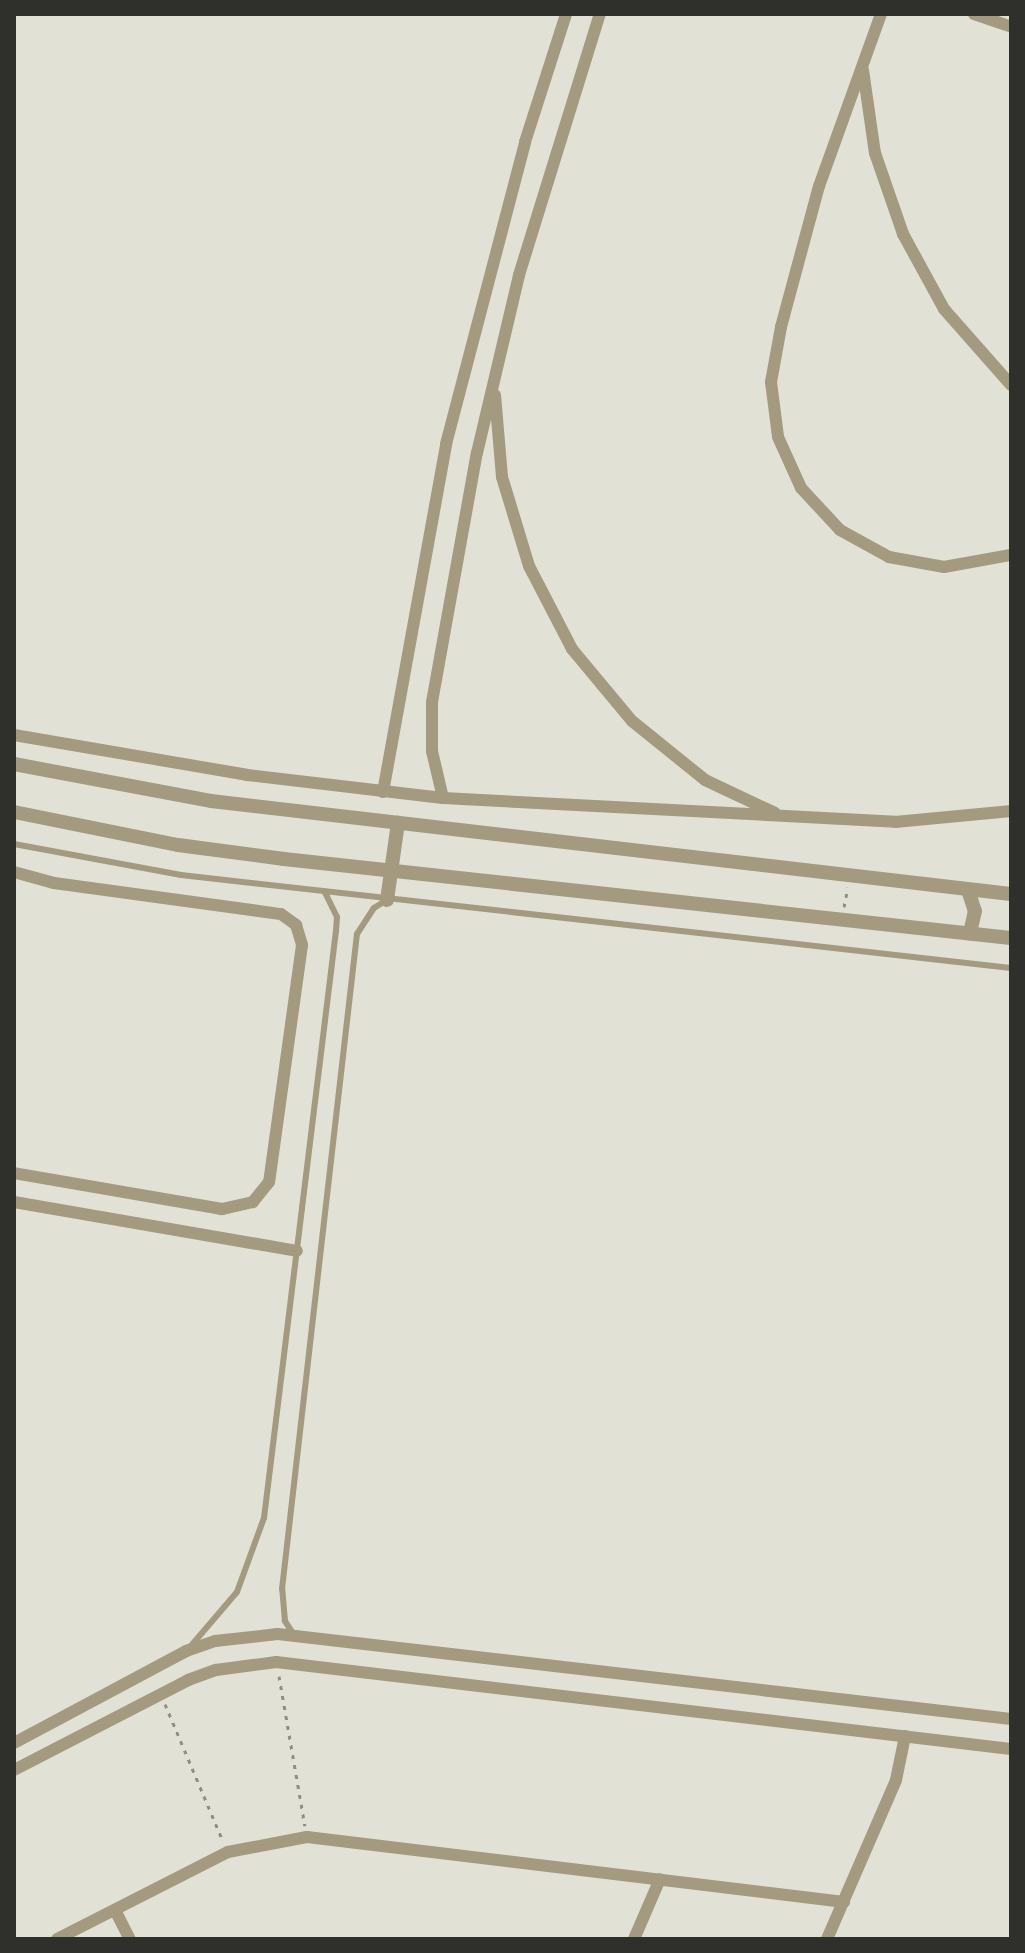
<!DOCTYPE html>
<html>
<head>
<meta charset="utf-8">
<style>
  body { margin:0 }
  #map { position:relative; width:1025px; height:1953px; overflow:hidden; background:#e2e1d6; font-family:Rubik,sans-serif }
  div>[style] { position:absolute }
  .path>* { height:3px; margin-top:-1.5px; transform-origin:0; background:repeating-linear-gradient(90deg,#8e8e86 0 4px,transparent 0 10px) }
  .service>* { height:6px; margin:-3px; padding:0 3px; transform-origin:3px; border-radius:3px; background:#a39a7f }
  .minor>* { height:12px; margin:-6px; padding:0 6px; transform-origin:6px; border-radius:6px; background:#a39a7f }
  .tertiary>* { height:14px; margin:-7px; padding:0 7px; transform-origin:7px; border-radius:7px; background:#a39a7f }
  span { translate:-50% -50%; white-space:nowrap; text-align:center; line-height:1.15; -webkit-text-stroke:8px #fff; paint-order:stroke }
  .frame { position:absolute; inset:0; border:16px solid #2f2f2b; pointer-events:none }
</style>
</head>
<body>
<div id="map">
  <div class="path">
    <div style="left:844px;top:907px;width:20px;rotate:-79deg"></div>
    <div style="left:279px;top:1676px;width:152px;rotate:80.2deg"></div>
    <div style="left:165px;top:1704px;width:149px;rotate:67.1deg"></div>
  </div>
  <div class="service">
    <div style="left:14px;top:844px;width:170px;rotate:10.5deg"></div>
    <div style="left:181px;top:875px;width:835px;rotate:6.39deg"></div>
    <div style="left:294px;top:1635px;width:17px;rotate:-123deg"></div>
    <div style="left:285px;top:1621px;width:32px;rotate:-95deg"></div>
    <div style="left:282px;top:1589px;width:659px;rotate:-83.47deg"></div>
    <div style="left:357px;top:934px;width:31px;rotate:-57deg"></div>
    <div style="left:374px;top:908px;width:15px;rotate:-32deg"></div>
    <div style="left:190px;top:1647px;width:72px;rotate:-49.5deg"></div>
    <div style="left:237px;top:1592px;width:79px;rotate:-70deg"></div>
    <div style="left:264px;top:1518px;width:591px;rotate:-83.01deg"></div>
    <div style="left:336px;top:931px;width:14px;rotate:-86deg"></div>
    <div style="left:337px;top:917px;width:28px;rotate:-116deg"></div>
  </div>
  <div class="minor">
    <div style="left:881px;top:14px;width:183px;rotate:109.8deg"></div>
    <div style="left:819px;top:186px;width:146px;rotate:105.1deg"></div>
    <div style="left:781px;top:327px;width:56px;rotate:100.3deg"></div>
    <div style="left:771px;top:382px;width:55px;rotate:82.7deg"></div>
    <div style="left:778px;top:437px;width:56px;rotate:65.7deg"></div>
    <div style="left:801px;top:488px;width:57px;rotate:47.1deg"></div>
    <div style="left:840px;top:530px;width:56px;rotate:28.9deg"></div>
    <div style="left:889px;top:557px;width:56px;rotate:10.3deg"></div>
    <div style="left:944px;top:567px;width:68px;rotate:-10.2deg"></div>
    <div style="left:974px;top:14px;width:39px;rotate:19deg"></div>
    <div style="left:863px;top:70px;width:84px;rotate:81.8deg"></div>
    <div style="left:875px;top:153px;width:86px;rotate:70.9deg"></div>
    <div style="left:903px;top:234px;width:85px;rotate:61.3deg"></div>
    <div style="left:944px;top:309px;width:101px;rotate:48.6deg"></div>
    <div style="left:495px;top:395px;width:82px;rotate:85.1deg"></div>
    <div style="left:502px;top:477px;width:93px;rotate:73.1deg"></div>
    <div style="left:529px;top:566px;width:93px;rotate:62.6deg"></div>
    <div style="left:572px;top:649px;width:94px;rotate:50.2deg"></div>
    <div style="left:632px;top:721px;width:94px;rotate:38.9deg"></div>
    <div style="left:705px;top:780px;width:77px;rotate:25.2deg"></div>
    <div style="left:14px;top:735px;width:236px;rotate:9.7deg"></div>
    <div style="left:247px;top:775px;width:197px;rotate:6.7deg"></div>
    <div style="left:443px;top:798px;width:453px;rotate:3deg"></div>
    <div style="left:895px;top:822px;width:117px;rotate:-5.4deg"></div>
    <div style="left:383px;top:792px;width:354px;rotate:-79.7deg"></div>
    <div style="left:446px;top:444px;width:312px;rotate:-75.3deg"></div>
    <div style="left:525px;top:142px;width:134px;rotate:-72.2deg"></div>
    <div style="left:443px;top:798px;width:48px;rotate:-103.2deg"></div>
    <div style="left:432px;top:751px;width:49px;rotate:-90deg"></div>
    <div style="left:432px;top:702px;width:253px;rotate:-79.8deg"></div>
    <div style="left:477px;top:453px;width:183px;rotate:-76.7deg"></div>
    <div style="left:519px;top:275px;width:273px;rotate:-72.8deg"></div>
    <div style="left:14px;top:872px;width:41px;rotate:15.4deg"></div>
    <div style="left:54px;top:883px;width:229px;rotate:7.8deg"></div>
    <div style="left:281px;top:914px;width:19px;rotate:36deg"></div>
    <div style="left:296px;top:925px;width:21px;rotate:73deg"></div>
    <div style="left:302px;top:945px;width:239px;rotate:97.9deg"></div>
    <div style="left:269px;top:1182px;width:26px;rotate:129deg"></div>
    <div style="left:253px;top:1202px;width:32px;rotate:167deg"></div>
    <div style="left:222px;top:1209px;width:211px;rotate:-170.2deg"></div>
    <div style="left:14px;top:1202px;width:287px;rotate:9.8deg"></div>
    <div style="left:14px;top:1743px;width:195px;rotate:-28.1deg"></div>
    <div style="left:186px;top:1651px;width:31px;rotate:-19deg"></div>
    <div style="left:215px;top:1641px;width:63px;rotate:-6.3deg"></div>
    <div style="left:278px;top:1634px;width:738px;rotate:6.61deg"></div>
    <div style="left:14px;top:1770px;width:196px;rotate:-27.3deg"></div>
    <div style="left:188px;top:1680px;width:30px;rotate:-20deg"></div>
    <div style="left:216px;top:1670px;width:61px;rotate:-7.6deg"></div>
    <div style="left:276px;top:1662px;width:740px;rotate:6.75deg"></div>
    <div style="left:115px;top:1910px;width:33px;rotate:63deg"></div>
    <div style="left:57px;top:1939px;width:192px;rotate:-27deg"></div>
    <div style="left:228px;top:1852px;width:80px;rotate:-10.8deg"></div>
    <div style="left:307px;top:1837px;width:541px;rotate:6.9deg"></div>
    <div style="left:634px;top:1939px;width:65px;rotate:-66.6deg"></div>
    <div style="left:827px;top:1939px;width:173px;rotate:-66.5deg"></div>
    <div style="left:896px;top:1780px;width:45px;rotate:-78.4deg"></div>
  </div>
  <div class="tertiary">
    <div style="left:14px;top:764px;width:200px;rotate:10.6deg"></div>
    <div style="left:211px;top:801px;width:805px;rotate:6.63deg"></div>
    <div style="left:14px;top:812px;width:167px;rotate:11.4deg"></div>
    <div style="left:178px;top:845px;width:107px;rotate:7.5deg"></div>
    <div style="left:284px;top:859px;width:731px;rotate:6.2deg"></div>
    <div style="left:968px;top:890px;width:22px;rotate:72deg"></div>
    <div style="left:975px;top:911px;width:23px;rotate:103deg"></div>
    <div style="left:387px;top:900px;width:78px;rotate:-81.9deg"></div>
  </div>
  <div class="frame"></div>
</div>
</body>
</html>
